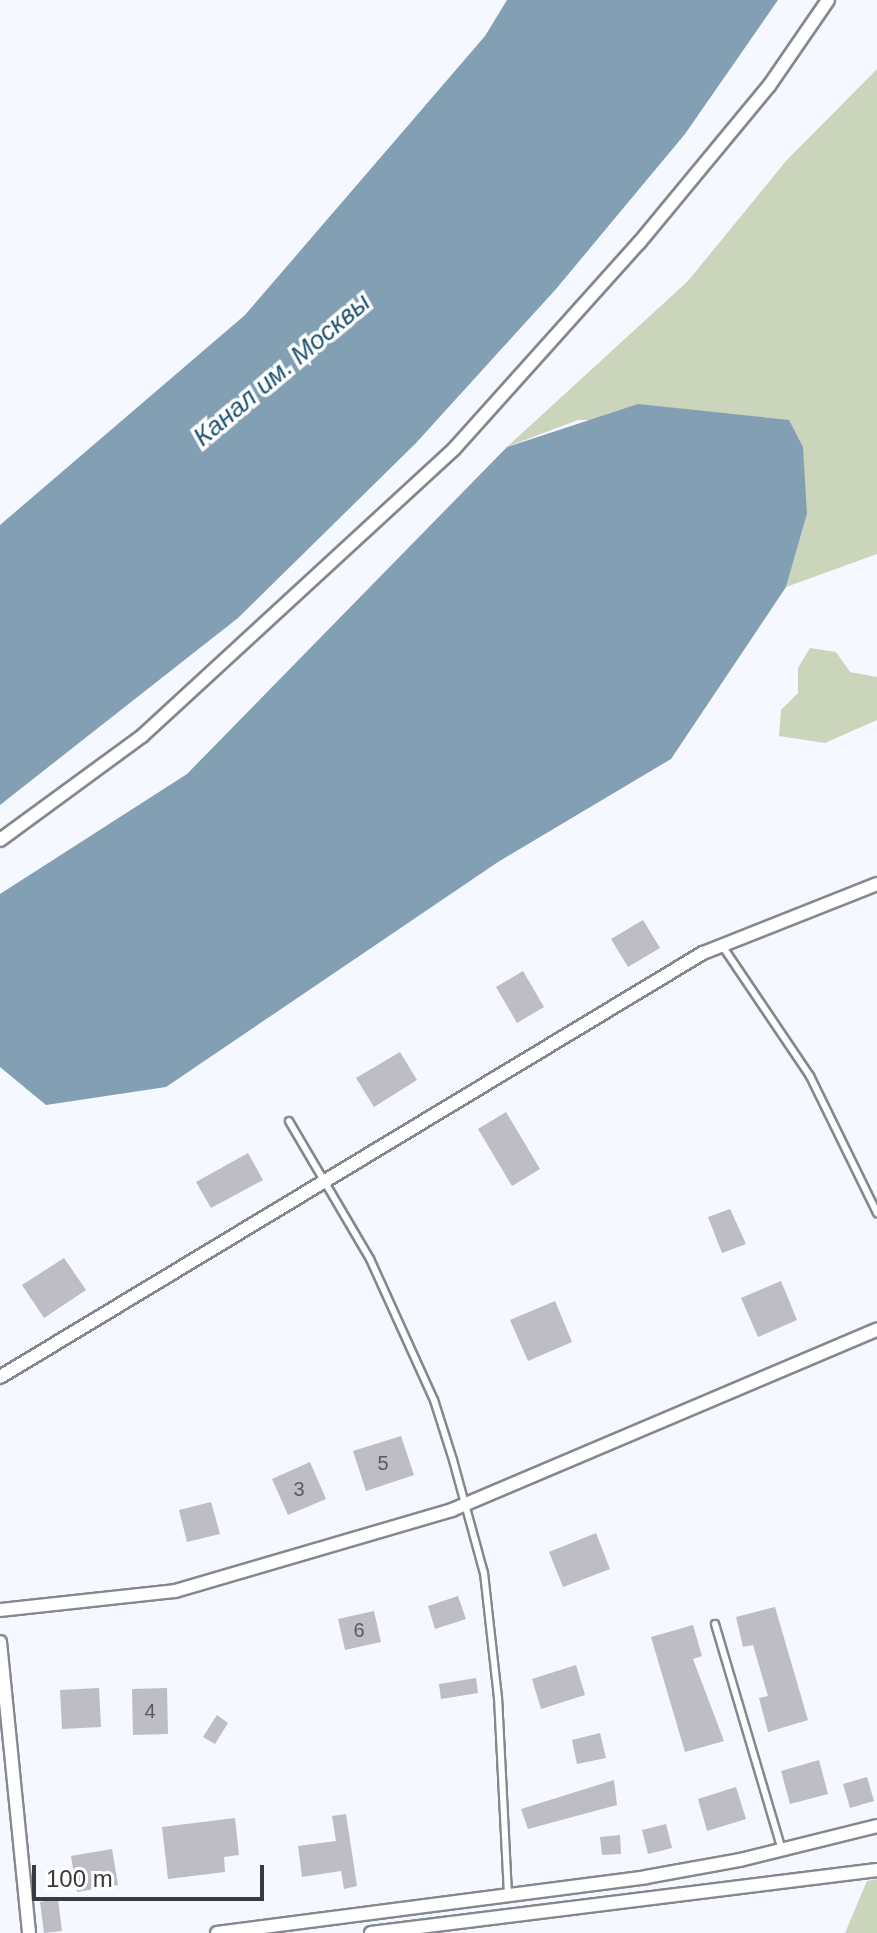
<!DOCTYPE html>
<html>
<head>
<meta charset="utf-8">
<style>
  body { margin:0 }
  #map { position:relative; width:877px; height:1933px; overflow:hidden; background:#f5f8ff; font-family:Arial,sans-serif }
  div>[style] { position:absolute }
  .green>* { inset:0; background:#cbd5bb }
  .water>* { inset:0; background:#839fb4 }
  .building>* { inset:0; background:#bebcc4 }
  .roads { filter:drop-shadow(2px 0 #84888f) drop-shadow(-2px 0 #84888f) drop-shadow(0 2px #84888f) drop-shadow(0 -2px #84888f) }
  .lane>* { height:6px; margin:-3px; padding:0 3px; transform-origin:3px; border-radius:3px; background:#fff }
  .street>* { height:12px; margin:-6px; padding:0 6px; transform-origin:6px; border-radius:6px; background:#fff }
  span { translate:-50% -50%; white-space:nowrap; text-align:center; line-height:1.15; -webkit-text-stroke:7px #fff; paint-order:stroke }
  .number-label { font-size:20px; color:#5a5a5f }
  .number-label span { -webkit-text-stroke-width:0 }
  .water-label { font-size:26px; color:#215372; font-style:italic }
  .scale { position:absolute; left:32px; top:1865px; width:232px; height:36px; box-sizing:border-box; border:4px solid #393a3d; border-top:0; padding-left:10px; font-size:24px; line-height:28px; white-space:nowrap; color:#393a3d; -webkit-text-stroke:6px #fff; paint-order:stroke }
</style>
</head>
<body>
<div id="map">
  <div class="green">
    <div style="clip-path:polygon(877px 69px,877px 554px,786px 587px,807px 514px,789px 420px,578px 420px,507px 447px,688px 281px,786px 161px)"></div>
    <div style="clip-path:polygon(810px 648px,836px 652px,850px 672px,877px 677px,877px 720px,825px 743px,779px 736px,781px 710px,798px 693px,798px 668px)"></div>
    <div style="clip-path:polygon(877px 1879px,877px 1933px,845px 1933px,867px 1881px)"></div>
  </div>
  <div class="water">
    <div style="clip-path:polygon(507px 0,778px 0,685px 134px,556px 289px,416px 443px,238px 618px,0 805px,0 525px,245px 315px,485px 36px)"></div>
    <div style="clip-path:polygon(638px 404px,789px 420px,803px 447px,807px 514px,786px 587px,671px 759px,498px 862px,166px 1087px,46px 1105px,0 1067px,0 894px,187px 774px,507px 447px)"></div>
  </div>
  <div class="building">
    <div style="clip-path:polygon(643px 920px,660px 948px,628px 967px,611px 939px)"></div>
    <div style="clip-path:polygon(523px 971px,544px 1007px,517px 1023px,496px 987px)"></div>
    <div style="clip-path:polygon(400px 1052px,417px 1080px,374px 1107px,356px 1078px)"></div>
    <div style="clip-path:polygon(506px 1112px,540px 1169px,512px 1186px,478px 1129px)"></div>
    <div style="clip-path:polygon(248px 1153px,263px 1180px,211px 1208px,196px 1182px)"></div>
    <div style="clip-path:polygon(730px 1209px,746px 1244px,722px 1253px,708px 1217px)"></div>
    <div style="clip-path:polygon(64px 1258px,86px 1290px,44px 1318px,22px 1285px)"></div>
    <div style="clip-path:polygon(781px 1281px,797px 1320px,758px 1337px,741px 1298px)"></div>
    <div style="clip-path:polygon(555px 1301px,572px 1342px,528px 1361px,510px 1320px)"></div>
    <div style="clip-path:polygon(401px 1436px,414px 1475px,366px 1491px,353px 1451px)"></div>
    <div style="clip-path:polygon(310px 1462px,326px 1499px,288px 1515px,272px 1479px)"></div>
    <div style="clip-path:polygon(211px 1502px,220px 1534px,187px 1542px,179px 1510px)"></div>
    <div style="clip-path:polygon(596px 1533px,610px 1569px,563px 1587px,549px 1552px)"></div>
    <div style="clip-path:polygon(458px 1596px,466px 1619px,435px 1629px,428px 1606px)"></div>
    <div style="clip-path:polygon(775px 1607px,808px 1720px,768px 1732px,759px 1698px,768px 1696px,753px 1645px,743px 1647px,736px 1617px)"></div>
    <div style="clip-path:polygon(374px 1611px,381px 1642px,345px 1650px,338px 1619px)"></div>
    <div style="clip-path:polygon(693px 1625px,702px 1656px,693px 1659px,724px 1741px,685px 1752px,651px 1637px)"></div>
    <div style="clip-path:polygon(576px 1665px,585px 1695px,541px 1709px,532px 1679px)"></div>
    <div style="clip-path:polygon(476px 1678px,478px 1693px,441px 1699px,439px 1684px)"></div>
    <div style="clip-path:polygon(99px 1688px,101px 1727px,62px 1729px,60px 1690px)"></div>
    <div style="clip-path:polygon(167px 1688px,168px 1734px,133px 1735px,132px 1689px)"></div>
    <div style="clip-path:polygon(217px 1715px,228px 1723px,215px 1744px,203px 1737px)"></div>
    <div style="clip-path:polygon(600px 1733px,606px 1758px,577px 1764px,572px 1740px)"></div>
    <div style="clip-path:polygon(819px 1760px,828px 1794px,790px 1804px,781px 1771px)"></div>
    <div style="clip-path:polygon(867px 1777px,874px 1801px,850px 1808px,843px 1784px)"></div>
    <div style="clip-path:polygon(614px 1780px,617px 1805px,528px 1829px,521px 1809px)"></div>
    <div style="clip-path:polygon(736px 1787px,746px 1819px,707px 1831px,698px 1799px)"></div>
    <div style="clip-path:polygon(346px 1814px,357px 1886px,344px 1889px,341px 1871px,302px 1877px,298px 1846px,336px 1841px,332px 1816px)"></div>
    <div style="clip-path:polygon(235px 1818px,239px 1855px,224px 1857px,225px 1872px,168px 1879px,162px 1827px)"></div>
    <div style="clip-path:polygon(666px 1824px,672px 1848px,648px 1854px,642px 1830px)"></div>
    <div style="clip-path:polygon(620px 1835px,621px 1854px,602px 1855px,600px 1837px)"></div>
    <div style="clip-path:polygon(112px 1849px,118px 1885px,77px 1892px,71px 1856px)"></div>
    <div style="clip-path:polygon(58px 1899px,62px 1931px,44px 1933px,40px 1902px)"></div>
  </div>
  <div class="roads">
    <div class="lane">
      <div style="left:723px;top:947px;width:156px;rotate:56deg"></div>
      <div style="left:810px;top:1076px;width:153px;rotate:63.9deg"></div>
      <div style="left:289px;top:1121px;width:160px;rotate:59.6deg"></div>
      <div style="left:370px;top:1259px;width:155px;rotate:65.6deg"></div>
      <div style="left:434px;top:1400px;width:63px;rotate:72.4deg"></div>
      <div style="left:453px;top:1460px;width:117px;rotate:74.7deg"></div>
      <div style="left:484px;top:1573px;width:125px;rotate:83.6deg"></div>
      <div style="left:498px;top:1697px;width:199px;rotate:87.1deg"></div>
      <div style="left:715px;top:1624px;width:236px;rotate:73.5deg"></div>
    </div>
    <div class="street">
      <div style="left:0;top:840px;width:176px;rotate:-36.2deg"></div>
      <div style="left:142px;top:736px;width:424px;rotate:-42.6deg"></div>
      <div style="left:454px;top:449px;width:277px;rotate:-48.1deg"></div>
      <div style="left:639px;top:243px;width:204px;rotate:-50.4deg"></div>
      <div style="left:769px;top:86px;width:104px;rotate:-55.5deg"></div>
      <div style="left:0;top:1377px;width:821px;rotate:-31.1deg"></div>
      <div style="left:703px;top:953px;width:187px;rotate:-21.6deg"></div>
      <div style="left:0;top:1610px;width:176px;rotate:-6.2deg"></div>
      <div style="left:175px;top:1591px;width:289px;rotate:-16.3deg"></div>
      <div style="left:452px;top:1510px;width:462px;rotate:-23deg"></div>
      <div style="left:0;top:1642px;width:292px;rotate:84.3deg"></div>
      <div style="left:217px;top:1933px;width:433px;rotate:-7.4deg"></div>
      <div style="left:646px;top:1877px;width:96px;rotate:-10.3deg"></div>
      <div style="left:740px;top:1860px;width:141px;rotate:-13.9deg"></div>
      <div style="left:371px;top:1933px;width:510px;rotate:-7.1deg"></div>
    </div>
  </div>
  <div class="number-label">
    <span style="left:383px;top:1463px">5</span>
    <span style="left:299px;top:1489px">3</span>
    <span style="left:359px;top:1630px">6</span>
    <span style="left:150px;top:1711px">4</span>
  </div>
  <div class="water-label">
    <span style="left:282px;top:370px;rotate:-40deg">Канал им. Москвы</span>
  </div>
  <div class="scale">100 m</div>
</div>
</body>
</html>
